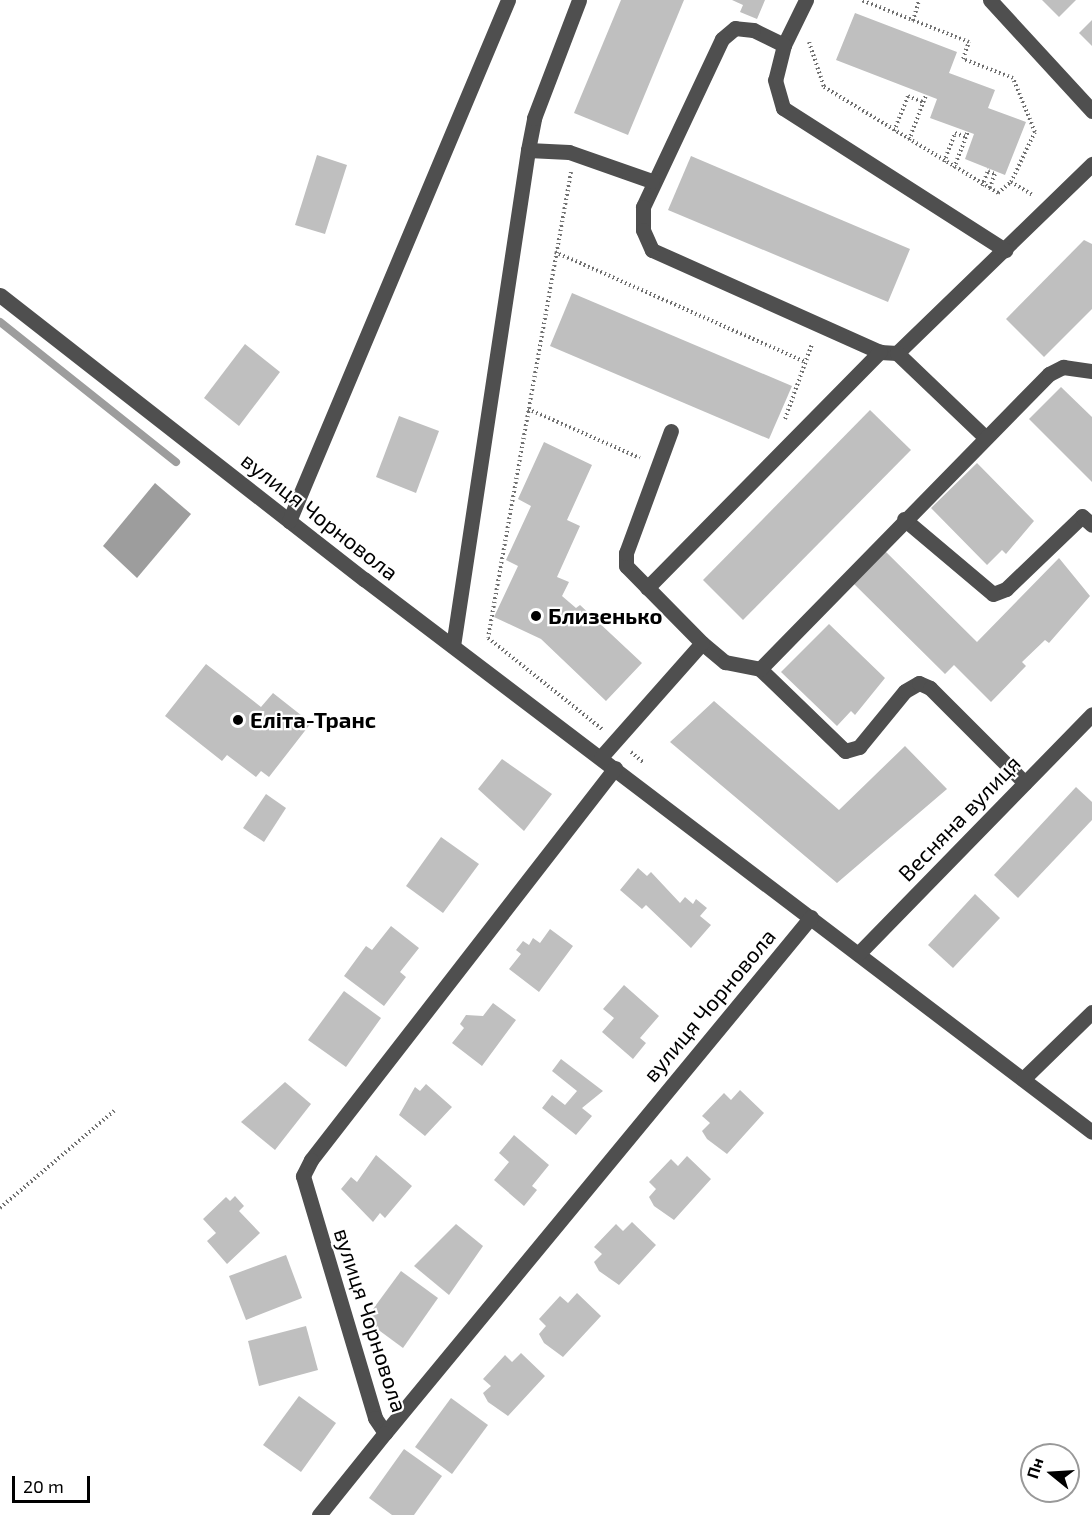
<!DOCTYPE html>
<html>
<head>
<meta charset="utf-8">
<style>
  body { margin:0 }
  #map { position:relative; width:1092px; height:1515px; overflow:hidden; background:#fff; font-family:"Exo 2",sans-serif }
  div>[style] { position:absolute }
  .water>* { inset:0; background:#9d9d9d }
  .stream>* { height:8px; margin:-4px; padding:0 4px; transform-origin:4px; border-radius:4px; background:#9d9d9d }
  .building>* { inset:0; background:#bfbfbf }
  .path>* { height:4px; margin-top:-2px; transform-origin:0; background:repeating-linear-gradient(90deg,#717171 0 1.5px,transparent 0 4.5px) }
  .minor>* { height:15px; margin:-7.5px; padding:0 7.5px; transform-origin:7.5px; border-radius:7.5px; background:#4f4f4f }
  .dots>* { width:16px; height:16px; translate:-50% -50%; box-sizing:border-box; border:3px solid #fff; border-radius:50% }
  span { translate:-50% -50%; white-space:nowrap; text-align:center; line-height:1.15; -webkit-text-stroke:4.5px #fff; paint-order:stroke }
  .street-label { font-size:22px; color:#000 }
  .poi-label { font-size:22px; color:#000; font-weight:700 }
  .left { translate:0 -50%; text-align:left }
  .north { position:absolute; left:1020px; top:1443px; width:60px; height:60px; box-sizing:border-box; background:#fff; border:2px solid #999; border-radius:50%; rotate:288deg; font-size:16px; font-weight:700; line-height:24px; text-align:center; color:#000 }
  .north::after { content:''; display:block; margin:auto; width:21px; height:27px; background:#000; clip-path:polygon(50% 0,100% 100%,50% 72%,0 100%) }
  .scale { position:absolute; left:12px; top:1476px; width:78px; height:27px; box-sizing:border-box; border:3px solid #000; border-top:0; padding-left:8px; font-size:18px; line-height:21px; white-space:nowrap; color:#000; -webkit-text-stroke:4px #fff; paint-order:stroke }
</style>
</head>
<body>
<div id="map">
  <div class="water">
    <div style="clip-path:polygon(155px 483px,191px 514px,137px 578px,103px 546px)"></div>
  </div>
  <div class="stream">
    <div style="left:0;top:322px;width:225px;rotate:38.5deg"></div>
  </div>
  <div class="building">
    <div style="clip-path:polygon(621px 0,684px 0,628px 135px,574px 113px)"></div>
    <div style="clip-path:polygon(732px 0,765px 0,757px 19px,740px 12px,743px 5px)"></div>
    <div style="clip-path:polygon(1042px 0,1076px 0,1059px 17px)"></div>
    <div style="clip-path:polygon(855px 13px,957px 52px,949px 73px,995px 90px,988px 108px,1026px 122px,1005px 175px,965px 159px,974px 134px,930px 118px,937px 99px,836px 60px)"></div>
    <div style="clip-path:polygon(1092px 20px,1092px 46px,1079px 33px)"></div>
    <div style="clip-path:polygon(317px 155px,347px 165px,325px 234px,295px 225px)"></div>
    <div style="clip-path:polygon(691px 156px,910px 249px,888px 302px,668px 210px)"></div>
    <div style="clip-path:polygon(1084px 240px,1092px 244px,1092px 309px,1044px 357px,1006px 319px)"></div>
    <div style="clip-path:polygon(572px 293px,792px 386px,769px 439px,550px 346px)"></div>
    <div style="clip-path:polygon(245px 344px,280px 372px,239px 426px,204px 398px)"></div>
    <div style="clip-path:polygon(1061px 387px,1092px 417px,1092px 482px,1029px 419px)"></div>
    <div style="clip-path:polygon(870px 410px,911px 450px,743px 620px,703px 580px)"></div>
    <div style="clip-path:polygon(399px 416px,439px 431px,416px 493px,376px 477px)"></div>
    <div style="clip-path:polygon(544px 442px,592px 465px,567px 520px,580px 526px,557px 577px,569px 582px,562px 596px,576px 608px,580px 605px,642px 663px,606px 701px,541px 639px,494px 617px,518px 566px,506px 560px,531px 506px,518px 499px)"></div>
    <div style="clip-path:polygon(977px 463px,1034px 521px,1006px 554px,1002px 550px,987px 565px,931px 508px)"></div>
    <div style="clip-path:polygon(884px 550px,977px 642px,1059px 558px,1090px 596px,1049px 643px,1045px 640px,1022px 662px,1026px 666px,991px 702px,954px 665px,945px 674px,852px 582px)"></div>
    <div style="clip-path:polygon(829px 624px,885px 678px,855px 715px,851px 711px,837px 726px,781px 672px)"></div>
    <div style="clip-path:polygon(206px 664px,261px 707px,273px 693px,311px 723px,269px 777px,261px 771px,256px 777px,227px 755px,222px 761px,165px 716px)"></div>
    <div style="clip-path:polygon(714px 701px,839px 810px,905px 746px,947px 789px,837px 883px,670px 742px)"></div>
    <div style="clip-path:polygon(502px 759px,552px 794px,524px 831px,478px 789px)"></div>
    <div style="clip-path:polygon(1076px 787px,1092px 802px,1092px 820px,1018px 898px,994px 875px)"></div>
    <div style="clip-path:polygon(266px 794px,286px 808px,264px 842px,243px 828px)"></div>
    <div style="clip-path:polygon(441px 837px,479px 864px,443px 913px,406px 886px)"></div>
    <div style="clip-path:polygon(638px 868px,647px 876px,651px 872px,680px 903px,685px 897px,693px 904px,696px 899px,707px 908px,700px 916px,711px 925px,691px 948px,646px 905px,642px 909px,620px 890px)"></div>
    <div style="clip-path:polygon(975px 894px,1000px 918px,953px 968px,928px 945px)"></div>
    <div style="clip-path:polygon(391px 926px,419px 948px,400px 972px,406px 977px,384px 1006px,344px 976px,366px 946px,372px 950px)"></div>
    <div style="clip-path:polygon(550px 929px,573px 946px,539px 992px,509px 969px,521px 954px,516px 950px,523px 941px,529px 945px,533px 938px,540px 943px)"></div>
    <div style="clip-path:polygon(624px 985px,659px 1016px,640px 1038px,646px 1043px,633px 1059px,602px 1032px,614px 1018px,603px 1009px)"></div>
    <div style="clip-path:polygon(344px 991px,381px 1018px,346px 1067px,308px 1040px)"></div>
    <div style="clip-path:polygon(493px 1003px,516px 1020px,482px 1066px,452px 1043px,464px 1028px,460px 1024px,466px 1015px,483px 1016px)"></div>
    <div style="clip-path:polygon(561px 1059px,603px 1091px,582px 1108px,592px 1116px,576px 1135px,542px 1108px,552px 1095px,565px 1105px,577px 1091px,552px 1071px)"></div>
    <div style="clip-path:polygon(285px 1082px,311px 1104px,275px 1150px,241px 1122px)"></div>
    <div style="clip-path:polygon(426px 1084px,452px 1107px,425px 1136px,399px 1115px,415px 1087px,420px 1091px)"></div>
    <div style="clip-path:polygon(740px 1090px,764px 1113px,727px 1154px,707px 1139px,702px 1131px,710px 1123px,702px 1116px,724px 1093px,731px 1100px)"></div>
    <div style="clip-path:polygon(514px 1135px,549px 1165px,532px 1186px,537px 1190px,524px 1206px,494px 1180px,509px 1162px,499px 1153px)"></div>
    <div style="clip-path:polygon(376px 1155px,412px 1186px,385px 1218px,380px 1213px,373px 1222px,341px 1189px,351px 1177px,357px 1182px)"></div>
    <div style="clip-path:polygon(687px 1156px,711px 1179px,674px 1220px,654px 1206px,649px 1197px,656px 1189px,649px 1182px,671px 1159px,678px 1166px)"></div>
    <div style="clip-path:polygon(235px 1196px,244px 1206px,239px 1211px,260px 1233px,227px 1264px,207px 1241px,216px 1233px,203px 1219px,226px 1197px,230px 1201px)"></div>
    <div style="clip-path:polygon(632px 1222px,656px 1245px,619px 1285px,599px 1271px,594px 1262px,602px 1254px,594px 1247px,616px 1224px,623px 1231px)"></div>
    <div style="clip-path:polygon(456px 1224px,483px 1246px,449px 1295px,414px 1266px)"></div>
    <div style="clip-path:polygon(286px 1255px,302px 1298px,246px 1320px,229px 1276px)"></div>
    <div style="clip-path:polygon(401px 1271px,438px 1298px,403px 1348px,365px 1320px)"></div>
    <div style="clip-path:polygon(577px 1293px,601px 1316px,563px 1357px,544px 1343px,539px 1334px,546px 1326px,539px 1319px,560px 1296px,568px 1303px)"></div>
    <div style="clip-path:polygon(306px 1326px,318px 1370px,259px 1386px,248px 1341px)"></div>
    <div style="clip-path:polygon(521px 1353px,545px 1376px,508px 1416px,488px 1402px,483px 1393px,491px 1386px,483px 1379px,505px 1355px,512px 1362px)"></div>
    <div style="clip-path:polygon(299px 1396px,336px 1423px,301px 1472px,263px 1445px)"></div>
    <div style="clip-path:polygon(451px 1398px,488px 1425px,452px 1474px,415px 1447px)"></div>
    <div style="clip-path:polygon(404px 1449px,442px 1476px,414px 1515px,392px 1515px,369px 1498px)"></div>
  </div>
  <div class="path">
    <div style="left:913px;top:21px;width:22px;rotate:-74deg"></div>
    <div style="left:809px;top:42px;width:47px;rotate:71.6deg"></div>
    <div style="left:824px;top:87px;width:204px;rotate:31.3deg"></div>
    <div style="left:998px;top:193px;width:17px;rotate:-40deg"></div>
    <div style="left:1011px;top:182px;width:55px;rotate:-64.4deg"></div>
    <div style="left:1035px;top:132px;width:58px;rotate:-112.2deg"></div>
    <div style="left:1013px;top:78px;width:53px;rotate:-159.2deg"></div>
    <div style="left:963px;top:59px;width:18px;rotate:-71deg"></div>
    <div style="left:969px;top:42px;width:116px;rotate:-158.7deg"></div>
    <div style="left:894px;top:131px;width:38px;rotate:-68deg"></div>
    <div style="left:908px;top:96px;width:16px;rotate:22deg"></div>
    <div style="left:909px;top:140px;width:48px;rotate:-69.3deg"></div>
    <div style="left:944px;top:162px;width:31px;rotate:-69deg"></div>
    <div style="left:955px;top:133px;width:12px;rotate:20deg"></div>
    <div style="left:954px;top:168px;width:39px;rotate:-69deg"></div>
    <div style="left:571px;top:172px;width:473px;rotate:100.1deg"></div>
    <div style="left:488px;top:638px;width:146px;rotate:38.6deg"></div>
    <div style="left:988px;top:172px;width:7px;rotate:16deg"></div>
    <div style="left:995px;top:174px;width:17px;rotate:111deg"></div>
    <div style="left:1011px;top:182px;width:26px;rotate:31deg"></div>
    <div style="left:982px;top:186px;width:18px;rotate:-68deg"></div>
    <div style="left:555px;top:252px;width:274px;rotate:23.7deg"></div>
    <div style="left:528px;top:409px;width:122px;rotate:23.6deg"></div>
    <div style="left:785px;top:419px;width:80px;rotate:-70.2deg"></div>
    <div style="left:631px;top:752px;width:17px;rotate:40deg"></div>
    <div style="left:0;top:1208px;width:150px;rotate:-40.4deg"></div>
  </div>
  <div class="minor">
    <div style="left:806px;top:0;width:50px;rotate:116.1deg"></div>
    <div style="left:784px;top:45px;width:34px;rotate:-154deg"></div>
    <div style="left:753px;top:30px;width:18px;rotate:-174deg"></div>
    <div style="left:735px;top:28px;width:17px;rotate:140deg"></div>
    <div style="left:722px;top:39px;width:186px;rotate:115.2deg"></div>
    <div style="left:643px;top:207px;width:23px;rotate:90deg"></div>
    <div style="left:643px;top:230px;width:22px;rotate:66deg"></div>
    <div style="left:652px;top:250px;width:250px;rotate:24.1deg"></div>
    <div style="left:880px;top:352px;width:17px;rotate:3deg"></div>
    <div style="left:897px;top:353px;width:272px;rotate:-44.1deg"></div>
    <div style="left:990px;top:0;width:151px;rotate:47.4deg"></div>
    <div style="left:784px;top:45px;width:36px;rotate:104deg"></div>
    <div style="left:775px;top:80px;width:29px;rotate:74deg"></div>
    <div style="left:783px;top:108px;width:264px;rotate:32.6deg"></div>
    <div style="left:528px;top:150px;width:33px;rotate:-79deg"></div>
    <div style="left:534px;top:118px;width:126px;rotate:-69.1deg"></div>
    <div style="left:0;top:295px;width:462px;rotate:38deg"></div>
    <div style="left:364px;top:579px;width:914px;rotate:37.22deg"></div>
    <div style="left:897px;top:353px;width:120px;rotate:43.7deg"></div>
    <div style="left:904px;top:519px;width:116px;rotate:40.1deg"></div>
    <div style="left:993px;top:594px;width:14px;rotate:-21deg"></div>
    <div style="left:1006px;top:589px;width:105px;rotate:-43.8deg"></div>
    <div style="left:1082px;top:516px;width:13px;rotate:42deg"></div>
    <div style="left:289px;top:521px;width:565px;rotate:-67.2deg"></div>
    <div style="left:647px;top:588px;width:332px;rotate:-45.4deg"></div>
    <div style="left:702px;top:643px;width:30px;rotate:40deg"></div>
    <div style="left:725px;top:662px;width:36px;rotate:11deg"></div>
    <div style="left:760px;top:669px;width:118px;rotate:44deg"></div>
    <div style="left:845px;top:751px;width:15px;rotate:-16deg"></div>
    <div style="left:859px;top:747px;width:72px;rotate:-50.6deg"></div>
    <div style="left:905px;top:691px;width:16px;rotate:-30deg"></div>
    <div style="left:919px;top:683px;width:12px;rotate:24deg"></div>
    <div style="left:930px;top:688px;width:134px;rotate:45deg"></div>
    <div style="left:453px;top:646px;width:502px;rotate:-81.4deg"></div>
    <div style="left:528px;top:150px;width:41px;rotate:2.8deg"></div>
    <div style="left:569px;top:152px;width:88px;rotate:19.3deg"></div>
    <div style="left:760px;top:669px;width:413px;rotate:-45.6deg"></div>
    <div style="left:1049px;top:374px;width:16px;rotate:-27deg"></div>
    <div style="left:1063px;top:367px;width:29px;rotate:8deg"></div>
    <div style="left:601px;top:757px;width:152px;rotate:-48.5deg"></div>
    <div style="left:702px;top:643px;width:108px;rotate:-134.6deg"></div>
    <div style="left:626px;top:566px;width:13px;rotate:-90deg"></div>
    <div style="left:626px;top:553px;width:130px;rotate:-69.8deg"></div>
    <div style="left:615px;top:768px;width:496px;rotate:127.8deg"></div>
    <div style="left:311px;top:1160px;width:18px;rotate:117deg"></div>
    <div style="left:303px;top:1176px;width:252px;rotate:73.4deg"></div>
    <div style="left:375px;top:1418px;width:18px;rotate:56deg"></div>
    <div style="left:385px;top:1433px;width:669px;rotate:-50.46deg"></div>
    <div style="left:858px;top:954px;width:335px;rotate:-45.7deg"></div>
    <div style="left:1023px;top:1079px;width:96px;rotate:-44.2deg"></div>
    <div style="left:319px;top:1515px;width:105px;rotate:-51.2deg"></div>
  </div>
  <div class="dots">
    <div style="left:536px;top:616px;background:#000"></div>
    <div style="left:238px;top:720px;background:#000"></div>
  </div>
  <div class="street-label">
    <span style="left:320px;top:516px;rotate:38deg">вулиця Чорновола</span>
    <span style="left:959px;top:818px;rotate:-46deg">Весняна вулиця</span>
    <span style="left:709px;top:1005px;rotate:-50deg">вулиця Чорновола</span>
    <span style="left:371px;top:1320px;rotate:72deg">вулиця Чорновола</span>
  </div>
  <div class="poi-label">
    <span class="left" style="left:548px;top:616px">Близенько</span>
    <span class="left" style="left:250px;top:720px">Еліта-Транс</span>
  </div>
  <div class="north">Пн</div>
  <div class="scale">20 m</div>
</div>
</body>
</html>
